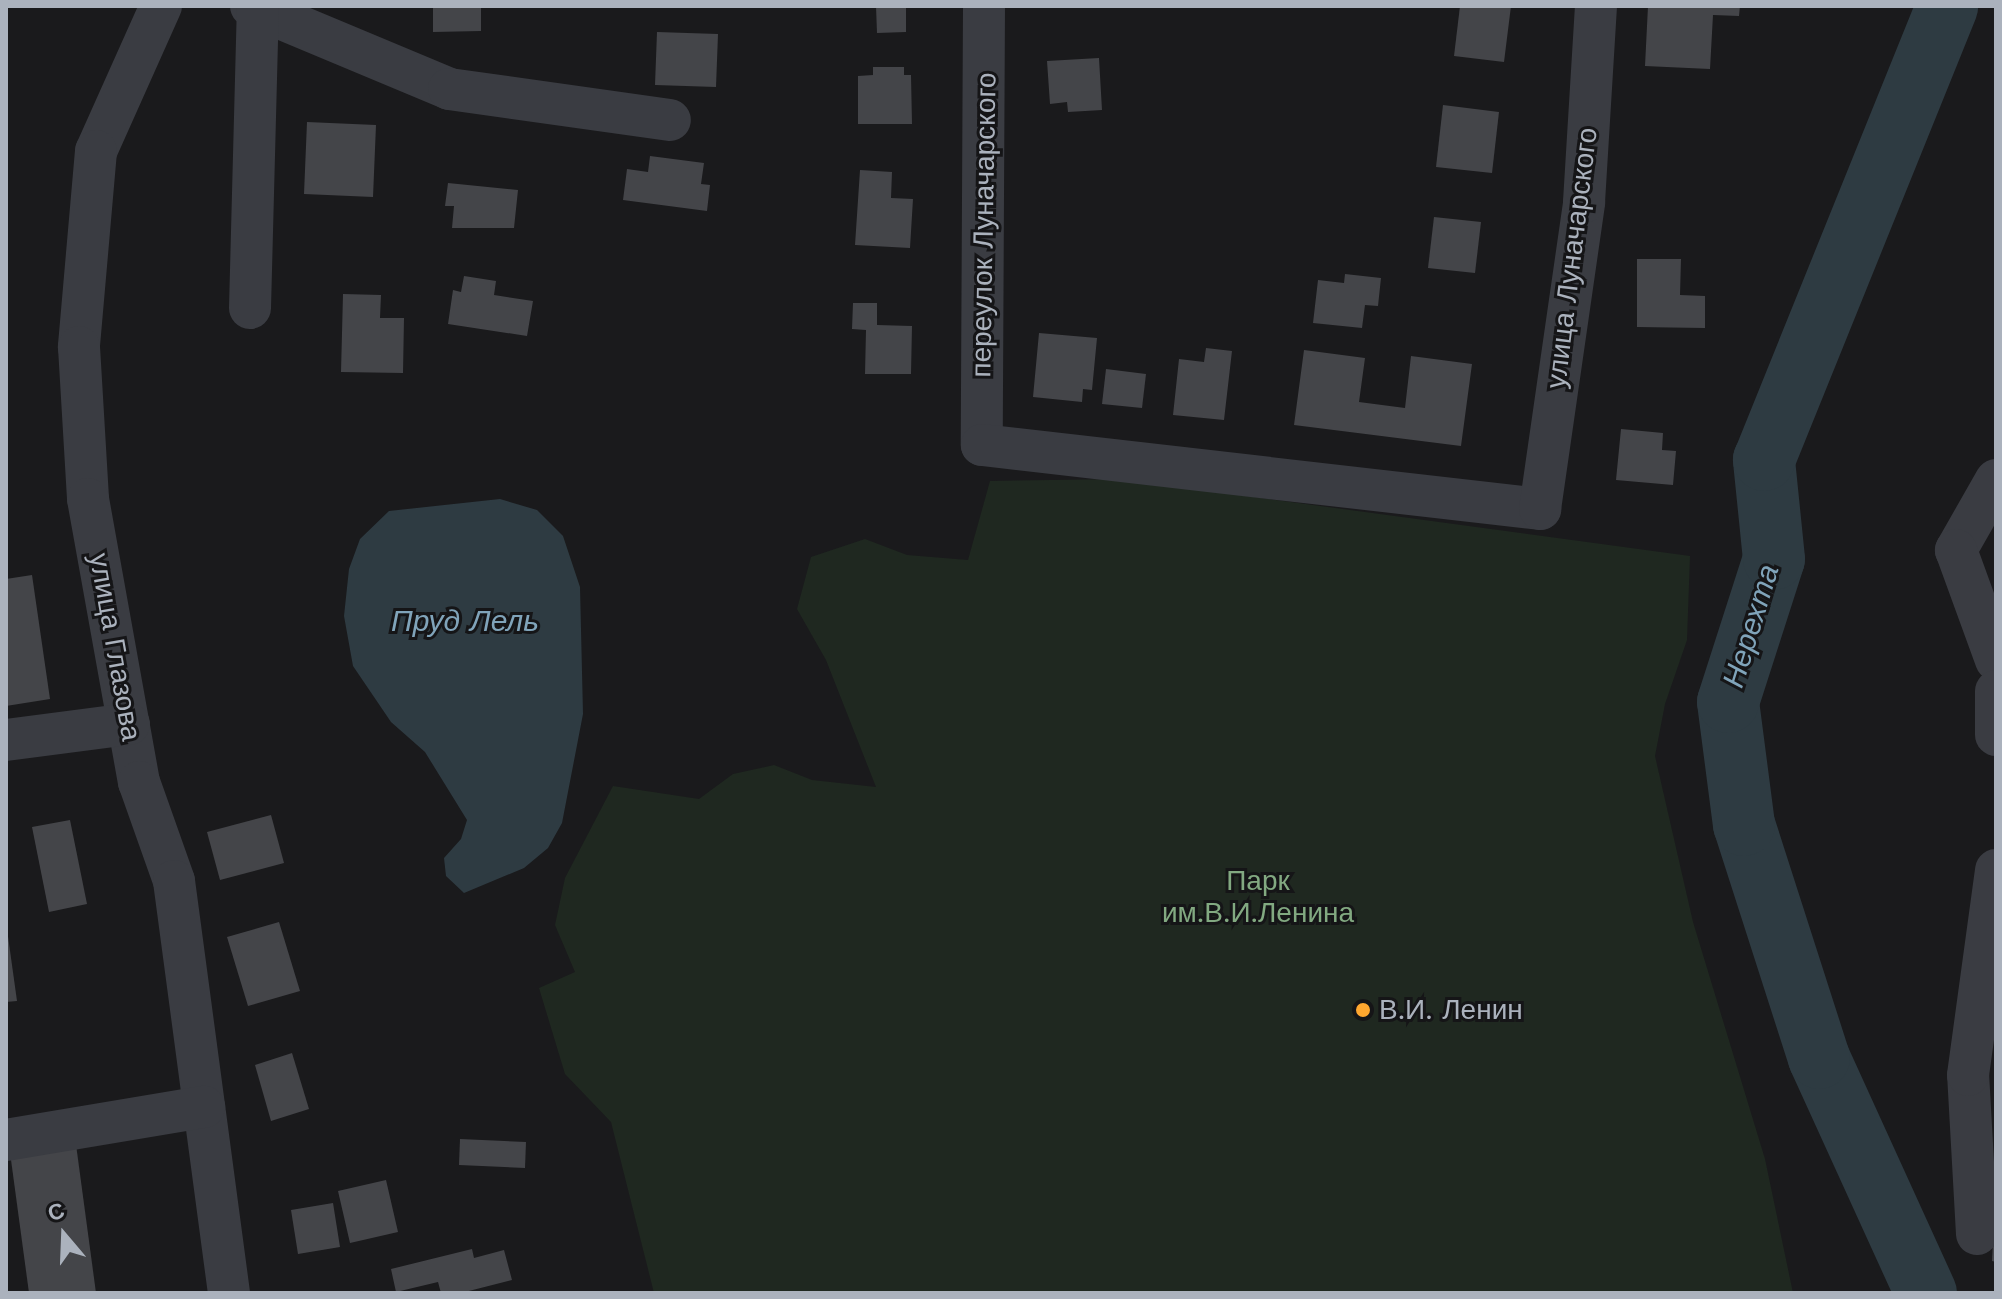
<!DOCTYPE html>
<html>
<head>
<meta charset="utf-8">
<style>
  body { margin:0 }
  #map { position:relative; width:2002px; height:1299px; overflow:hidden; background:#1a1a1c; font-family:"Work Sans",sans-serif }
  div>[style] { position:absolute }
  .green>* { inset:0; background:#1f2820 }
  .water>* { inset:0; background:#2e3b42 }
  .river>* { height:62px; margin:-31px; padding:0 31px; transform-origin:31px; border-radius:31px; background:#2e3b42 }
  .building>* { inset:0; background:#444549 }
  .minor>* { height:42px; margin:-21px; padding:0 21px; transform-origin:21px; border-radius:21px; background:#3a3c42 }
  .dots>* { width:22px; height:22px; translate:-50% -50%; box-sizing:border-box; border:4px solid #151517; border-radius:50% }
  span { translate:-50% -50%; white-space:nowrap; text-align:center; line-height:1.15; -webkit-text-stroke:6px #151517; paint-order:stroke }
  .street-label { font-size:28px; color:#abb2bd }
  .park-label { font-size:28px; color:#82a981 }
  .poi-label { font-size:28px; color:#abb2bd }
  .left { translate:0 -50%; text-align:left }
  .water-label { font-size:30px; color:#80a4ba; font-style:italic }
  .frame { position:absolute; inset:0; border:8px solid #abb2bd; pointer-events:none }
  .north { position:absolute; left:24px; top:1195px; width:80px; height:80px; -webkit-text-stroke:6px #151517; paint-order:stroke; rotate:341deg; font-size:22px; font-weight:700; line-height:32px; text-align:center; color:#abb2bd }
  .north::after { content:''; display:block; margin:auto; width:28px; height:36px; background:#abb2bd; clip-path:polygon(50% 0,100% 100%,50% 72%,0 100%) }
</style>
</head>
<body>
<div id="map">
  <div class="green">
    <div style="clip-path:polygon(1121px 479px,1690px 556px,1687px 640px,1665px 704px,1655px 756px,1693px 922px,1765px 1159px,1793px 1293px,654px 1293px,611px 1122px,565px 1074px,539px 988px,575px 972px,555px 925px,565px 878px,613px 786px,699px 799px,733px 774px,774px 765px,812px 780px,876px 787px,826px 660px,797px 609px,811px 557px,865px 539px,907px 555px,968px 560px,990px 481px)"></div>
  </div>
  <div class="water">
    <div style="clip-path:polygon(500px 499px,537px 510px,563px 536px,580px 587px,583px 714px,562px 823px,548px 848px,524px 868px,464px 893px,446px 876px,444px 858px,461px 839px,467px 820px,425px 752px,391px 722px,353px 666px,344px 616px,349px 569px,360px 539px,389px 511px)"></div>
  </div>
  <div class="river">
    <div style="left:1926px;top:1293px;width:258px;rotate:-114.5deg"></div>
    <div style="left:1819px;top:1058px;width:245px;rotate:-107.8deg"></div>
    <div style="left:1744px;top:825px;width:124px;rotate:-97.4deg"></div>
    <div style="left:1728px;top:702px;width:150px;rotate:-72.2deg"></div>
    <div style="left:1774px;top:559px;width:100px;rotate:-95.8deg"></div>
    <div style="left:1764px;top:460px;width:489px;rotate:-68deg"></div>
  </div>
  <div class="building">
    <div style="clip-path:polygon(433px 6px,481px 6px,481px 31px,433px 32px)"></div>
    <div style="clip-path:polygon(876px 6px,906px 6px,906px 32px,877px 33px)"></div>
    <div style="clip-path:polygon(1460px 6px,1511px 6px,1504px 62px,1454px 56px)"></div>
    <div style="clip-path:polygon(1648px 6px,1740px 6px,1739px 16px,1713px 15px,1710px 69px,1645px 66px)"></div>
    <div style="clip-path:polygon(657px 32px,718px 34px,716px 87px,655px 85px)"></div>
    <div style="clip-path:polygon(1099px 58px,1102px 110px,1068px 112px,1067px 102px,1050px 104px,1047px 61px)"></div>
    <div style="clip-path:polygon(873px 67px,904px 67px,904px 75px,911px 75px,912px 124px,858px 124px,858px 76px,873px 75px)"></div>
    <div style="clip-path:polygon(1443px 105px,1499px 112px,1492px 173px,1436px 167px)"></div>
    <div style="clip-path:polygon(307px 122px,376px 125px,373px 197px,304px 194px)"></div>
    <div style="clip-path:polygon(650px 156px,704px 163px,701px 184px,710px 185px,707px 211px,623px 200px,627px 169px,648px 172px)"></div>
    <div style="clip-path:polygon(860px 170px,892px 172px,891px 198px,913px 199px,910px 248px,855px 245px)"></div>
    <div style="clip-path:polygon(448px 183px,518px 190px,514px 228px,452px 228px,454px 206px,445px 206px)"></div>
    <div style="clip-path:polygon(1434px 217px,1481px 222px,1475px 273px,1428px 268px)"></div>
    <div style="clip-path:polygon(1637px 259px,1681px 259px,1680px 295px,1705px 296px,1705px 328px,1637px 327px)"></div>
    <div style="clip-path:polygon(1345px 274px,1381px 278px,1378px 306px,1365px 305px,1362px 328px,1313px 323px,1318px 280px,1344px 283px)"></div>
    <div style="clip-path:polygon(464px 276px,496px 281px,494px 295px,533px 301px,527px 336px,448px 324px,453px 290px,461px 292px)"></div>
    <div style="clip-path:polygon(343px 294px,381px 295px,380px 318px,404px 318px,403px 373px,341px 372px)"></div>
    <div style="clip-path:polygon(853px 303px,877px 303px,877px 325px,912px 326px,911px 374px,865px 374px,866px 330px,852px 329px)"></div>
    <div style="clip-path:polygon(1039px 333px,1097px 338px,1092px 390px,1083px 389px,1082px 402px,1033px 397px)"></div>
    <div style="clip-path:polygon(1206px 348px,1232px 351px,1224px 420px,1173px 415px,1179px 359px,1204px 362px)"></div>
    <div style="clip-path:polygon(1304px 350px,1365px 358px,1359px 402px,1405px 408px,1411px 356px,1472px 364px,1461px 446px,1294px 425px)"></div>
    <div style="clip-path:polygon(1106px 369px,1146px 374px,1142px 408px,1102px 404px)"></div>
    <div style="clip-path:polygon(1621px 429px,1663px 433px,1662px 450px,1676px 451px,1673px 485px,1616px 480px)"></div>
    <div style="clip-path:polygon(32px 575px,50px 699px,6px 706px,6px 579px)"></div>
    <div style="clip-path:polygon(271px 815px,284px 863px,220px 880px,207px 832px)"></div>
    <div style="clip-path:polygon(70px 820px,87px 904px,49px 912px,32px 827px)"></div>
    <div style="clip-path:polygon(6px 922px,17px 1001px,6px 1002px)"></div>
    <div style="clip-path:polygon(279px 922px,300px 991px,248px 1006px,227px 937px)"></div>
    <div style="clip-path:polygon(292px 1053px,309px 1109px,271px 1121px,255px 1065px)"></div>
    <div style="clip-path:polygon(75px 1137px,96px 1293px,29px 1293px,9px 1145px)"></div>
    <div style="clip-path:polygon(460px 1139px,526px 1142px,525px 1168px,459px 1165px)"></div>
    <div style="clip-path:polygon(386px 1180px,398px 1232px,350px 1243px,338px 1191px)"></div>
    <div style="clip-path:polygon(333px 1203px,340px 1247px,298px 1254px,291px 1210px)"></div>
    <div style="clip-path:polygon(1994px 1223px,1996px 1223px,1996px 1262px,1992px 1261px)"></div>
    <div style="clip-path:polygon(472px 1249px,474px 1258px,504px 1250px,512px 1280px,461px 1293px,441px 1293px,438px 1282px,396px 1292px,391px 1269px)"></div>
  </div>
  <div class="minor">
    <div style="left:161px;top:6px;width:159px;rotate:114.1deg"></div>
    <div style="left:96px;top:151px;width:197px;rotate:95deg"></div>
    <div style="left:79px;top:347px;width:152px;rotate:86.6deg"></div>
    <div style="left:88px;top:499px;width:288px;rotate:79.8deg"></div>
    <div style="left:139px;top:782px;width:105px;rotate:70.5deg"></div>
    <div style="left:174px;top:881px;width:416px;rotate:82.4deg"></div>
    <div style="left:251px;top:6px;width:215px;rotate:22.7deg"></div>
    <div style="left:449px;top:89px;width:223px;rotate:8deg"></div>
    <div style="left:984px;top:6px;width:439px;rotate:90.3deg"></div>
    <div style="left:982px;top:445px;width:562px;rotate:6.54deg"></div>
    <div style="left:1540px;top:509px;width:310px;rotate:-81.8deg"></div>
    <div style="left:1584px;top:202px;width:196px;rotate:-86.5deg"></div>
    <div style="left:250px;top:308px;width:299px;rotate:-88.5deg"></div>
    <div style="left:1996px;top:480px;width:81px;rotate:119.7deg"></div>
    <div style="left:1956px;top:550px;width:117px;rotate:70deg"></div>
    <div style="left:1996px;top:691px;width:44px;rotate:90deg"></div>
    <div style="left:6px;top:740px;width:124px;rotate:-7.4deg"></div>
    <div style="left:6px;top:1140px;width:201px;rotate:-9.5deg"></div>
    <div style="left:1977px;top:1234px;width:159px;rotate:-93.2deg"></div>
    <div style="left:1968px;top:1075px;width:207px;rotate:-82.2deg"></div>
  </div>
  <div class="dots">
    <div style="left:1363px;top:1010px;background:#ffa72f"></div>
  </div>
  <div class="street-label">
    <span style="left:984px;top:225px;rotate:-89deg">переулок Луначарского</span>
    <span style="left:1572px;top:258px;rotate:-83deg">улица Луначарского</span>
    <span style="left:115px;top:647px;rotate:80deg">улица Глазова</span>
  </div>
  <div class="park-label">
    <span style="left:1258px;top:897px">Парк<br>им.В.И.Ленина</span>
  </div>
  <div class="poi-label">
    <span class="left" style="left:1379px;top:1010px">В.И. Ленин</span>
  </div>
  <div class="water-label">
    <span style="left:465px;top:621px">Пруд Лель</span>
    <span style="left:1751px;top:626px;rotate:-73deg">Нерехта</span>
  </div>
  <div class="frame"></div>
  <div class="north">С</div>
</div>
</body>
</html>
